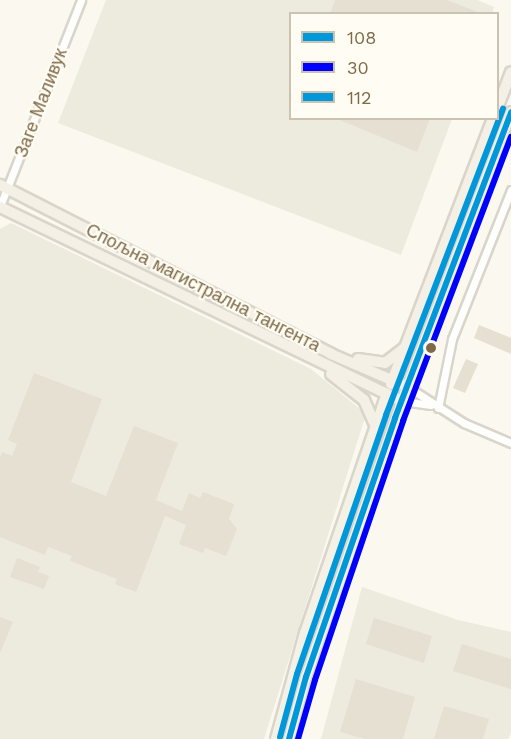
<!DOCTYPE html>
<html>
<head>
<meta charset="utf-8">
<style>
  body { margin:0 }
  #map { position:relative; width:511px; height:739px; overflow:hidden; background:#faf8ef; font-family:"Work Sans",sans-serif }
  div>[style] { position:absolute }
  .industrial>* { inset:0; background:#edeade }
  .building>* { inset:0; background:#e5e0d2 }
  .roads { filter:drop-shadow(2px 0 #d9d5cb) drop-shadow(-2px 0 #d9d5cb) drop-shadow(0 2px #d9d5cb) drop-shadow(0 -2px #d9d5cb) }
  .minor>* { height:7px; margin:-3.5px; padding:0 3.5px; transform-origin:3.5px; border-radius:3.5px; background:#fefefd }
  .primary>* { height:10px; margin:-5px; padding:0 5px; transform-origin:5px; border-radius:5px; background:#f4f2e6 }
  .trunk>* { height:10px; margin:-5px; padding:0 5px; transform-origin:5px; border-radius:5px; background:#f4f0e6 }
  .bus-1>* { height:6px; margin:-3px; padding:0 3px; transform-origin:3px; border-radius:3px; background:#0098da }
  .bus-2>* { height:6px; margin:-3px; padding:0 3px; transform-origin:3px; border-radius:3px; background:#00f }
  .bus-3>* { height:6px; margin:-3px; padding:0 3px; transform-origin:3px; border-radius:3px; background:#0098da }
  .dots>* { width:16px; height:16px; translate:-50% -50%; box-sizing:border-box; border:3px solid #fffdf3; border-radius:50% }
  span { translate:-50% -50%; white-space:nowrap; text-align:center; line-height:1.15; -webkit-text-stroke:4.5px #fffdf3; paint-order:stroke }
  .street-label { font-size:18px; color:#7e6a49 }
  .legend { position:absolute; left:289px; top:12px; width:210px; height:108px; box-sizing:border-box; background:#fffdf3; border:2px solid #cbc2af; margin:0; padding:8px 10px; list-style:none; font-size:18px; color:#7e6a49 }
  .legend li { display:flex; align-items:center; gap:12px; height:30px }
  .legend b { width:30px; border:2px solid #cbc2af }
</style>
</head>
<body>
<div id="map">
  <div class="industrial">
    <div style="clip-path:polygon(106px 0,477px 0,494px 7px,492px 14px,290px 14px,290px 118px,452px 119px,401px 255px,58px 123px)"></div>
    <div style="clip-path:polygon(11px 223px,311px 369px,366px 414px,264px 739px,0 739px,0 229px)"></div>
    <div style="clip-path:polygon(362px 587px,458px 620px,511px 632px,511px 732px,508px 739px,321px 739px)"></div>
  </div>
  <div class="building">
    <div style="clip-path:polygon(335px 0,447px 0,480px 13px,330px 14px)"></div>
    <div style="clip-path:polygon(335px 118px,430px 118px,417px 152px)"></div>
    <div style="clip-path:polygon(479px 325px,511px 338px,511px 354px,474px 338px)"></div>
    <div style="clip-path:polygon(466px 359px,478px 364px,465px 393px,453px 388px)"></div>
    <div style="clip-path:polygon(34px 373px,102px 399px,71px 482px,106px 496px,134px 426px,178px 443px,156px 500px,182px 511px,189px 493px,200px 498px,203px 492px,234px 504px,229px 519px,237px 529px,226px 556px,205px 548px,203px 553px,179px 544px,186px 525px,165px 516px,136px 592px,115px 584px,117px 579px,70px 561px,72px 556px,48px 547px,45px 555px,0 537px,0 458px,2px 452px,12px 456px,17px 444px,8px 440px)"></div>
    <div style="clip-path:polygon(17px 558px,40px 567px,38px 572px,49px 576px,44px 589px,10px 577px)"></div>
    <div style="clip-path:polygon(0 617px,13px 622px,0 653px)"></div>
    <div style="clip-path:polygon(374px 618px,432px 636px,424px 663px,366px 644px)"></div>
    <div style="clip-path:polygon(462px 644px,511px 659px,511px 689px,453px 671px)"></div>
    <div style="clip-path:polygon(356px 679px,415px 697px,403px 739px,365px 739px,340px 732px)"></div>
    <div style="clip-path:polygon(444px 706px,489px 719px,483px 739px,434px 739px)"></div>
  </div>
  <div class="roads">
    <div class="minor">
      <div style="left:0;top:206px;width:221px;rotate:-68.5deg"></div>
      <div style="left:408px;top:387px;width:67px;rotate:32.7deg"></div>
      <div style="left:464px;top:423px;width:51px;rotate:23.1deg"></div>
      <div style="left:402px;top:401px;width:29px;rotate:8deg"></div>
      <div style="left:438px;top:408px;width:70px;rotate:-78.5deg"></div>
      <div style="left:452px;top:339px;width:160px;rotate:-68.4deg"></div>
    </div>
    <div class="primary">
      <div style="left:276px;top:739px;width:110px;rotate:-74.7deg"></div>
      <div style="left:305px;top:633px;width:253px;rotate:-71.1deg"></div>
      <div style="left:289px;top:739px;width:64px;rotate:-74.7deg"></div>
      <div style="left:306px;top:677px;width:292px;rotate:-70.8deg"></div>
    </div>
    <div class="trunk">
      <div style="left:498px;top:106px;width:36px;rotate:-69deg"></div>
      <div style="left:0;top:185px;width:372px;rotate:27deg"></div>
      <div style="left:331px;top:354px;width:84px;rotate:23.2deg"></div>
      <div style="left:0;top:207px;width:446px;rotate:25.8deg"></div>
      <div style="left:402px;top:401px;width:309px;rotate:-69.3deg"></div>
      <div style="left:358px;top:359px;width:27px;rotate:8deg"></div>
      <div style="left:385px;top:363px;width:23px;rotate:-38deg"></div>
      <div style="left:331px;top:374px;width:42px;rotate:38.2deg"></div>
      <div style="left:364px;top:400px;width:27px;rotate:66deg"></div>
      <div style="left:391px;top:384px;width:285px;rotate:-69deg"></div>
    </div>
  </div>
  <div class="bus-1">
    <div style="left:289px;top:739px;width:64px;rotate:-74.7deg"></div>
    <div style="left:306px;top:677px;width:274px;rotate:-71deg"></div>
    <div style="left:395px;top:418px;width:327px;rotate:-69.2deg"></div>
  </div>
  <div class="bus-2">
    <div style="left:298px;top:739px;width:61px;rotate:-73.9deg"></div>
    <div style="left:315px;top:680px;width:274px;rotate:-71.2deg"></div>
    <div style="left:403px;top:421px;width:304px;rotate:-69.2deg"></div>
  </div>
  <div class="bus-3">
    <div style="left:280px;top:737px;width:65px;rotate:-74.9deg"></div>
    <div style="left:297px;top:674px;width:274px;rotate:-71deg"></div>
    <div style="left:386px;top:415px;width:328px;rotate:-69.1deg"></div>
  </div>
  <div class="dots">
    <div style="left:431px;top:348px;background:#7e6a49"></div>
  </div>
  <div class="street-label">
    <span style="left:41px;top:103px;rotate:-69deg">Заге Маливук</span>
    <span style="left:203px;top:288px;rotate:27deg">Спољна магистрална тангента</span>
  </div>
  <ul class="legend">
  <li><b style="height:8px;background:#0098da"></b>108</li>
  <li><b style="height:8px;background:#00f"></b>30</li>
  <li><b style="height:8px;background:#0098da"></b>112</li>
  </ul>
</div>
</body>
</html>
